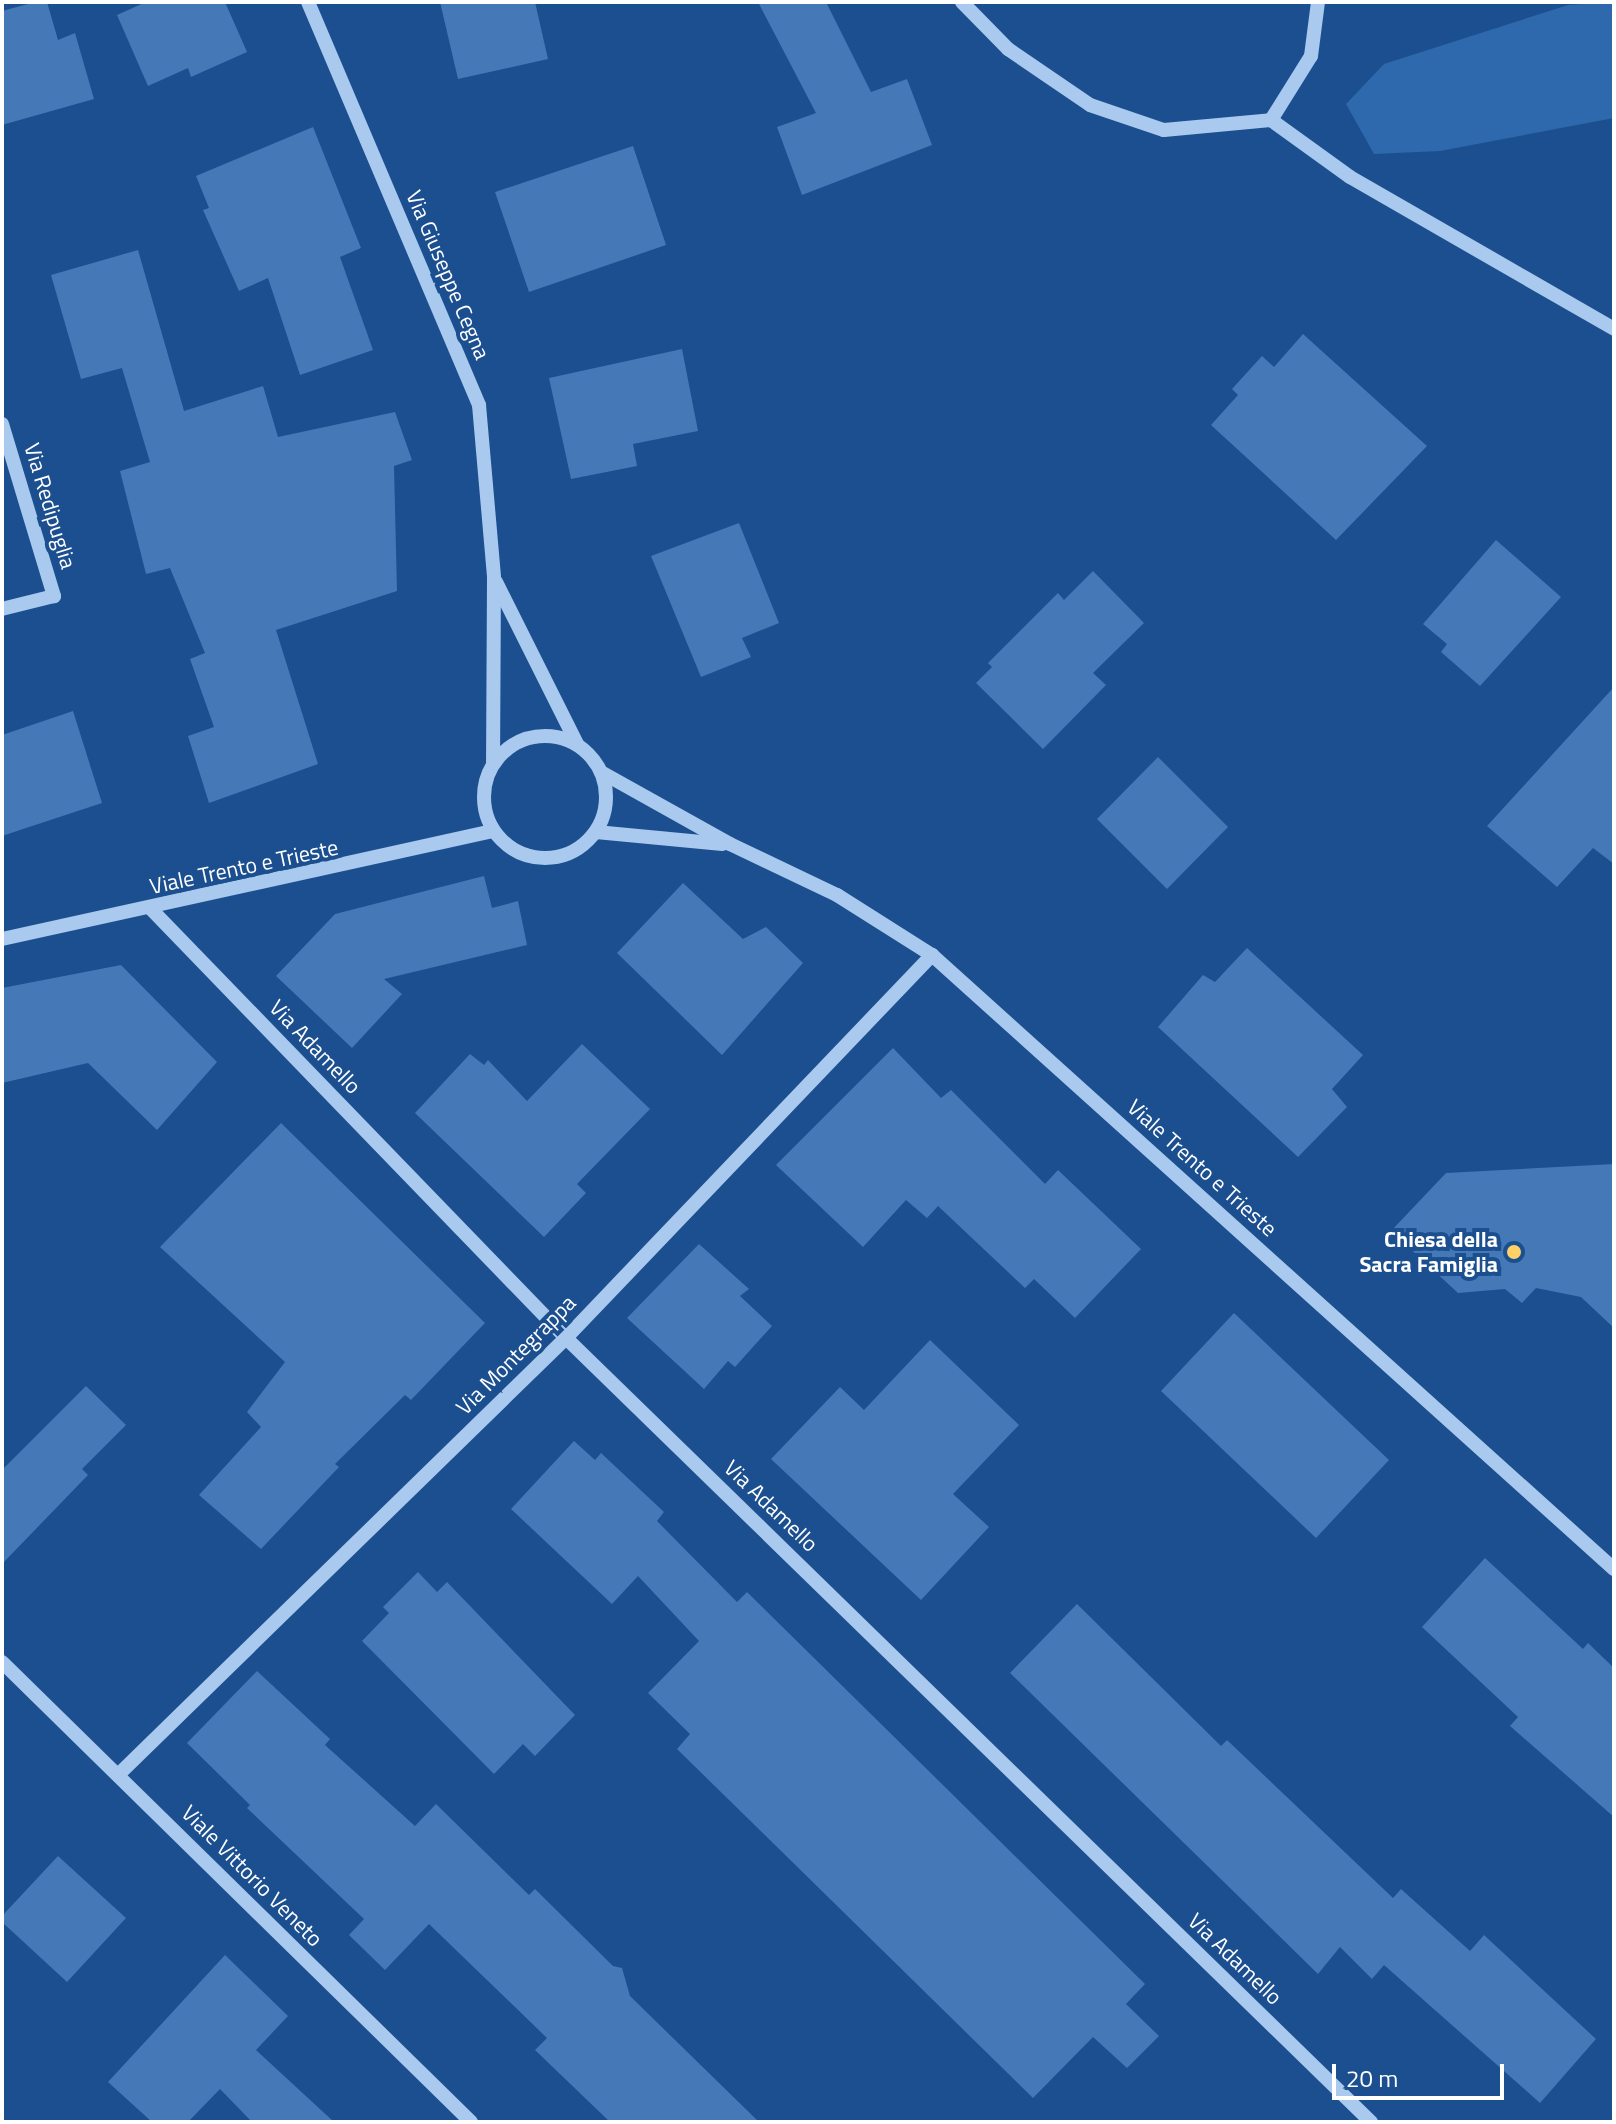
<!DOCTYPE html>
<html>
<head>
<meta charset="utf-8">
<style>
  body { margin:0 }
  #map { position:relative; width:1616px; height:2124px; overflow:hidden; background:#1b4f8f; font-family:"Titillium Web",sans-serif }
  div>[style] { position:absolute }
  .green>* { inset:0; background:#2e69ad }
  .building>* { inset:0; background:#4478b7 }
  .minor>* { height:14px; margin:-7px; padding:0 7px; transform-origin:7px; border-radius:7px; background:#a9c9ee }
  .minor>.ring { margin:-7px; padding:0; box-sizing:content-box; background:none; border:14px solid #a9c9ee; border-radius:50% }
  .dots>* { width:22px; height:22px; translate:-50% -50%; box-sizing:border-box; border:4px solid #1b4f8f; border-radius:50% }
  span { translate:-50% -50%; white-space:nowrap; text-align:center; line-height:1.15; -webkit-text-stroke:8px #1b4f8f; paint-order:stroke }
  .street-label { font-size:22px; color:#fff }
  .poi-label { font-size:22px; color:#fff; font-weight:700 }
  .right { translate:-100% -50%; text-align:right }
  .frame { position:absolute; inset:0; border:4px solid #fff; pointer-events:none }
  .scale { position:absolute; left:1332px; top:2064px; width:172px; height:36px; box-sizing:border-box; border:4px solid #fff; border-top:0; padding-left:10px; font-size:24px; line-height:28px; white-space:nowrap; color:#fff; -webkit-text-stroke:6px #1b4f8f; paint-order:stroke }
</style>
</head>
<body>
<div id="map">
  <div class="green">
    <div style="clip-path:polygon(1614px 2px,1614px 118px,1440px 151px,1374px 154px,1346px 104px,1384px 64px,1568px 5px)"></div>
  </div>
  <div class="building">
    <div style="clip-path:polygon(35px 2px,47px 2px,58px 40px,75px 33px,94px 99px,2px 125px,2px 11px)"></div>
    <div style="clip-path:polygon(146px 2px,225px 2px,247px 52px,191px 77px,188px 68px,148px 86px,117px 15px)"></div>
    <div style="clip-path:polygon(440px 2px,535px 2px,548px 59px,458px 79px)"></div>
    <div style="clip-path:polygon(758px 2px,826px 2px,871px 92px,907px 79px,932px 145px,802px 195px,777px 127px,816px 113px)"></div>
    <div style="clip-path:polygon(313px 127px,361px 248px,340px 257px,373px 350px,300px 375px,268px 278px,239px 291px,203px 210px,209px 208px,196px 176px)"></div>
    <div style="clip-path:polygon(633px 146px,666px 245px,529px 292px,495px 192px)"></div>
    <div style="clip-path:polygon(138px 250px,184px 411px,263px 386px,278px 437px,395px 412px,412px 460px,394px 466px,397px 591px,276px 630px,318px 764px,209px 803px,188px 736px,214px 727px,190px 659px,205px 653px,170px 568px,146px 574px,120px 471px,150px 462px,122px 368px,81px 379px,51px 275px)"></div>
    <div style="clip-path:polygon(1303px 334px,1427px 446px,1336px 540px,1211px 425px,1238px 395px,1232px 389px,1262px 356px,1274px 367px)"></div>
    <div style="clip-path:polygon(682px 349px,698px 431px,633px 444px,637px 466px,571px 479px,549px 378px)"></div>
    <div style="clip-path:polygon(739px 523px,779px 623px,742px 638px,751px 657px,701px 677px,651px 556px)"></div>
    <div style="clip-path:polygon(1496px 540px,1561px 597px,1480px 686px,1441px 652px,1447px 644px,1423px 624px)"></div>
    <div style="clip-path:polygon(1093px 571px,1144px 623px,1093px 673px,1106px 685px,1043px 749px,976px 683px,992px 667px,988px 663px,1058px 593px,1064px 600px)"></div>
    <div style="clip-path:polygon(1614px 687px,1614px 864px,1593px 848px,1557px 887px,1487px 826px)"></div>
    <div style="clip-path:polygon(73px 711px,102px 803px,2px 836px,2px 735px)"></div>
    <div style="clip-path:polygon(1158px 757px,1228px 827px,1167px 889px,1097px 819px)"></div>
    <div style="clip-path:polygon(484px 876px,492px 908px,518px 901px,527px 945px,384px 979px,402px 994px,352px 1048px,276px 976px,335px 914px)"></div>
    <div style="clip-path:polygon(683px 883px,743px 939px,766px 927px,803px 963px,722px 1055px,617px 953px)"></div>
    <div style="clip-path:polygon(1247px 948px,1363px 1055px,1332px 1089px,1347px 1107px,1298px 1157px,1158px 1027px,1203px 975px,1215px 982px)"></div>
    <div style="clip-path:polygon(121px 965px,217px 1062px,157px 1130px,88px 1063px,2px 1083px,2px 988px)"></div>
    <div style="clip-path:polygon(582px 1044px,650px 1109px,577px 1184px,586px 1193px,544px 1237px,415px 1113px,470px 1054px,484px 1065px,488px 1060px,527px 1101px)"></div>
    <div style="clip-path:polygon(893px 1048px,941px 1098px,951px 1090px,1045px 1184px,1058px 1170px,1141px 1249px,1075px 1318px,1034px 1279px,1025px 1288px,938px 1206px,927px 1218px,906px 1200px,863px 1247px,776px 1165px)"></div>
    <div style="clip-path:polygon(281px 1123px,485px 1323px,411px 1400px,405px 1395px,335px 1464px,339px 1467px,261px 1549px,199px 1495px,261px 1427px,247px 1412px,285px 1362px,160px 1247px)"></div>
    <div style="clip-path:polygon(1614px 1164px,1614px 1328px,1581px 1297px,1536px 1288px,1522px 1303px,1505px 1289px,1458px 1293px,1391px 1231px,1446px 1173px)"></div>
    <div style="clip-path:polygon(699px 1244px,749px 1289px,740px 1296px,772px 1326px,735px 1367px,728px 1361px,704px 1389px,627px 1318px)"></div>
    <div style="clip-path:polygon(1234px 1313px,1389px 1460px,1316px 1538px,1161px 1391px)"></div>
    <div style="clip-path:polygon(930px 1340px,1019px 1425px,953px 1494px,989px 1527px,921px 1600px,771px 1459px,840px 1387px,864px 1410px)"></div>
    <div style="clip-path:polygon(86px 1386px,126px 1425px,82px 1469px,88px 1475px,2px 1564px,2px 1470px)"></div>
    <div style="clip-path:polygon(574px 1441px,595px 1460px,601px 1453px,664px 1512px,657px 1521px,737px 1602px,747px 1592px,1145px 1984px,1126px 2004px,1159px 2036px,1127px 2068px,1093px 2037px,1033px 2098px,677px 1749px,690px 1734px,648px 1693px,699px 1641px,638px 1576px,612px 1604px,511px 1509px)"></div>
    <div style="clip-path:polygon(1485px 1558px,1583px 1649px,1588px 1643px,1614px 1668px,1614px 1817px,1510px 1726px,1518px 1717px,1422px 1627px)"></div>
    <div style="clip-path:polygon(418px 1572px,437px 1592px,447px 1582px,575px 1715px,535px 1756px,523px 1744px,494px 1774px,362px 1641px,389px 1613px,383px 1607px)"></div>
    <div style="clip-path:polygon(1077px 1604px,1221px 1746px,1227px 1740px,1393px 1898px,1401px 1889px,1470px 1951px,1484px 1935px,1596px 2039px,1540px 2103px,1384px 1965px,1372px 1979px,1340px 1947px,1318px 1974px,1010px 1673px)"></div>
    <div style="clip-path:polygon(257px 1671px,330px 1739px,325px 1745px,415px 1826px,436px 1804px,529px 1895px,535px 1889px,613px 1966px,622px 1968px,630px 1996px,759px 2122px,610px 2122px,535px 2050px,547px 2038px,429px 1924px,385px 1970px,349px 1935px,364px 1919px,247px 1808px,250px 1805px,187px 1743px)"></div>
    <div style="clip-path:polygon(58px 1856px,126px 1918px,67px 1982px,2px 1922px,2px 1916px)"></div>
    <div style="clip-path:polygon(225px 1955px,288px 2016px,256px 2050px,334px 2122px,252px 2122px,220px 2089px,188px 2122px,152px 2122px,108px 2082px)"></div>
  </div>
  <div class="minor">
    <div style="left:308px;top:2px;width:438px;rotate:67deg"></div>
    <div style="left:479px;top:405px;width:174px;rotate:85deg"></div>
    <div style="left:494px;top:578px;width:186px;rotate:90.3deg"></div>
    <div style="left:962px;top:2px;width:66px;rotate:45.6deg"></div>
    <div style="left:1008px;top:49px;width:99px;rotate:34.3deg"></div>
    <div style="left:1090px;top:105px;width:78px;rotate:18.7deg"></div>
    <div style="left:1164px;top:130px;width:107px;rotate:-5.3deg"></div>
    <div style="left:1271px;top:120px;width:75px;rotate:-58deg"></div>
    <div style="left:1311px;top:56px;width:54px;rotate:-82.6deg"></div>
    <div style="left:1271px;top:120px;width:97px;rotate:35.8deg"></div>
    <div style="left:1350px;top:177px;width:305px;rotate:29.9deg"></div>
    <div style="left:2px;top:424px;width:180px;rotate:73.2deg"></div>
    <div style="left:54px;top:596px;width:54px;rotate:166deg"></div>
    <div style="left:496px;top:582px;width:181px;rotate:63.4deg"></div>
    <div class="ring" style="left:484px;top:736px;width:108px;height:108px"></div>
    <div style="left:601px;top:772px;width:148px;rotate:29.2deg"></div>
    <div style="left:730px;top:844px;width:119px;rotate:25.5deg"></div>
    <div style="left:837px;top:895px;width:112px;rotate:32.3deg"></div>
    <div style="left:932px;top:955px;width:918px;rotate:42deg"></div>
    <div style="left:596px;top:832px;width:127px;rotate:5.4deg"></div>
    <div style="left:152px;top:910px;width:595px;rotate:45.95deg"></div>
    <div style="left:566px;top:1338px;width:1124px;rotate:44.24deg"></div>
    <div style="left:2px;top:939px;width:503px;rotate:-12.41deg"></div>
    <div style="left:2px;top:1662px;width:657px;rotate:44.44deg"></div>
    <div style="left:118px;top:1775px;width:626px;rotate:-44.29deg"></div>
    <div style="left:566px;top:1338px;width:530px;rotate:-46.3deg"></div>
  </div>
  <div class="dots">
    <div style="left:1514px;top:1252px;background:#ffd166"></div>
  </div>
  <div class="street-label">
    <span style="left:448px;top:275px;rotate:67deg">Via Giuseppe Cegna</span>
    <span style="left:50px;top:506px;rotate:73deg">Via Redipuglia</span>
    <span style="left:244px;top:867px;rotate:-12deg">Viale Trento e Trieste</span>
    <span style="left:315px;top:1047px;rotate:46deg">Via Adamello</span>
    <span style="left:1202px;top:1168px;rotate:42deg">Viale Trento e Trieste</span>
    <span style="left:516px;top:1355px;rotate:-45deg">Via Montegrappa</span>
    <span style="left:771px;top:1506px;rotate:44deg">Via Adamello</span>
    <span style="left:252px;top:1876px;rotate:45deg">Viale Vittorio Veneto</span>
    <span style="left:1235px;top:1959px;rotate:44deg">Via Adamello</span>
  </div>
  <div class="poi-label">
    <span class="right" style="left:1498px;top:1252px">Chiesa della<br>Sacra Famiglia</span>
  </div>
  <div class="frame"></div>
  <div class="scale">20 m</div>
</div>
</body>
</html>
